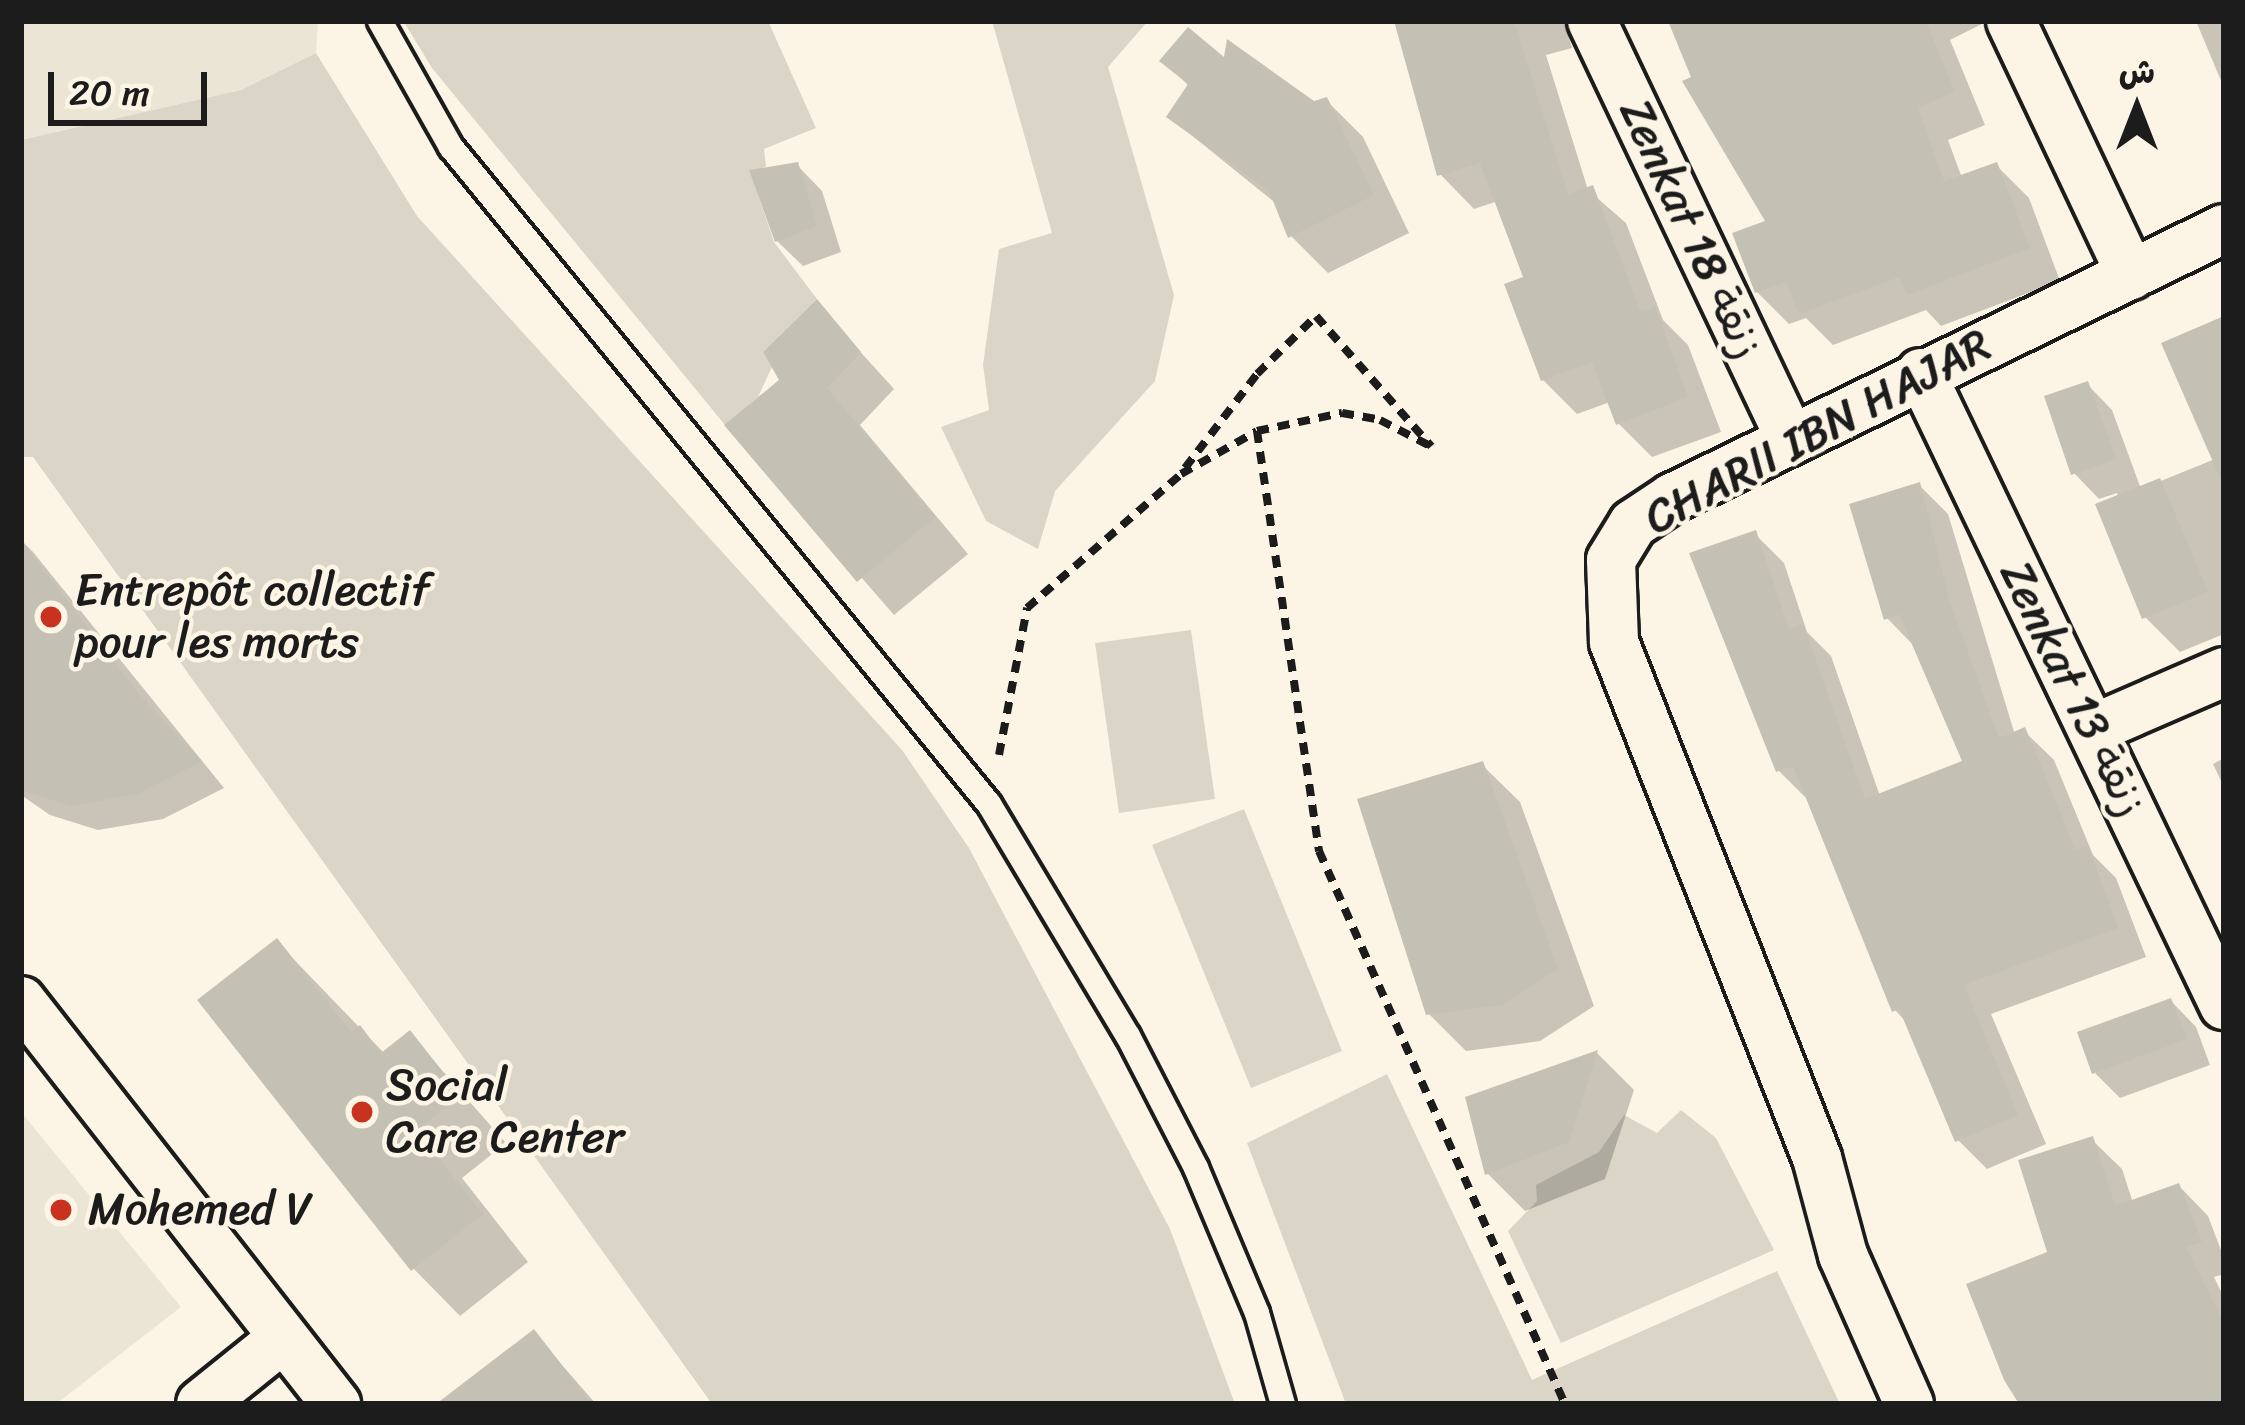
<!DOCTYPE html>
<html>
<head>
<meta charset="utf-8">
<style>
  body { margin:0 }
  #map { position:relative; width:2245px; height:1425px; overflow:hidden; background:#fcf5e5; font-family:Sriracha,"Playpen Sans Arabic",sans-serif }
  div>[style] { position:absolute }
  .built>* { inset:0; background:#ebe5d6 }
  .green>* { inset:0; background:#dbd5c8 }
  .shadow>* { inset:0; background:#0003 }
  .building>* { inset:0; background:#c4c0b3 }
  .path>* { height:8px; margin-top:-4px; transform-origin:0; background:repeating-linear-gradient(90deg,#1c1c1c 0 12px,transparent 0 21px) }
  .roads { filter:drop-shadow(3px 0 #1c1c1c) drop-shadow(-3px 0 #1c1c1c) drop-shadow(0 3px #1c1c1c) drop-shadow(0 -3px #1c1c1c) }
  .lane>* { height:24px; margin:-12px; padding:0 12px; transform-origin:12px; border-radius:12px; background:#fcf5e5 }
  .street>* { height:48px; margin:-24px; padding:0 24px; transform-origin:24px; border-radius:24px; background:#fcf5e5 }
  .dots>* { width:33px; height:33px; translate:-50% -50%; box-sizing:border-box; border:6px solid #fcf5e5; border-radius:50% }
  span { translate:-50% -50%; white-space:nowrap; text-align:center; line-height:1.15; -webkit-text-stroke:9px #fcf5e5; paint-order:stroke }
  .street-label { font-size:45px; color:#1c1c1c }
  .poi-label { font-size:45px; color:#1c1c1c }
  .left { translate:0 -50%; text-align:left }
  .frame { position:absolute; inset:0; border:24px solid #1c1c1c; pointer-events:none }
  .north { position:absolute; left:2077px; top:48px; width:120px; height:120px; -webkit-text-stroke:9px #fcf5e5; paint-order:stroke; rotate:0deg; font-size:33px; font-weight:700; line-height:48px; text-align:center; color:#1c1c1c }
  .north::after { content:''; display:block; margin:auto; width:42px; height:54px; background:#1c1c1c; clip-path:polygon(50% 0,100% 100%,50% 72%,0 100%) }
  .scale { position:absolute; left:48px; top:72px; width:159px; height:54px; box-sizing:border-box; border:6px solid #1c1c1c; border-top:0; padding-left:15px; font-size:36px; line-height:42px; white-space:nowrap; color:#1c1c1c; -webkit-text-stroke:9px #fcf5e5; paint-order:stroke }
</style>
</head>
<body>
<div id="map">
  <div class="built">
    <div style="clip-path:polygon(21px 21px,318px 21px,316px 53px,241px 90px,21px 140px)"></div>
    <div style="clip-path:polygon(21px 1112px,181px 1307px,56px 1404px,21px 1404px)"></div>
  </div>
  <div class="green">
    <div style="clip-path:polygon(768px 21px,816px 128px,764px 149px,766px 167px,750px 171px,774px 242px,817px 299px,763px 352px,772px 367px,758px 397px,725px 425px,432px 68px,404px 22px)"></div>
    <div style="clip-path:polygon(992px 21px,1148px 21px,1108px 67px,1174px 295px,1155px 381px,1055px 491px,1038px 549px,986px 521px,941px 427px,989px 410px,983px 365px,999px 249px,1052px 233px)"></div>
    <div style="clip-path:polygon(316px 53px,417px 216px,902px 750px,969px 848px,1170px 1229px,1235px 1404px,712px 1404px,33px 457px,21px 457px,21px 140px,241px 90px)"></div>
    <div style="clip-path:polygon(1191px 630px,1215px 799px,1119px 813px,1095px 643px)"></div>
    <div style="clip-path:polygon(1244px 809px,1342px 1051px,1251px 1088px,1152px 845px)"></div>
    <div style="clip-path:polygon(1387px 1074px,1532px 1380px,1777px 1271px,1840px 1404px,1346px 1404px,1247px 1143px)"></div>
    <div style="clip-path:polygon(1681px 1110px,1716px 1138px,1774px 1250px,1561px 1343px,1508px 1231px,1537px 1201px,1536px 1185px,1599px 1152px,1624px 1115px,1657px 1133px)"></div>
  </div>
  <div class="shadow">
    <div style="clip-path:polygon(1397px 21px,1564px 21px,1572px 48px,1546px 55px,1588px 190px,1626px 223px,1663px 320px,1688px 345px,1721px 432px,1652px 457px,1618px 423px,1610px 402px,1577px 414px,1543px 380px,1527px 278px,1498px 201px,1474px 209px,1440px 174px)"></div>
    <div style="clip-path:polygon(1671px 21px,1988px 21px,1950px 40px,1985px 125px,1948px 140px,1962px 178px,1996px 165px,2029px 198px,2060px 281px,1941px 326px,1926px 310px,1833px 345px,1806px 318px,1789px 324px,1757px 292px,1770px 222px)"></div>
    <div style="clip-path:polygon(2196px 21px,2224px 21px,2224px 88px)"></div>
    <div style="clip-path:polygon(1163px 60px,1226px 63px,1314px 104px,1326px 100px,1363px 137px,1409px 233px,1328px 273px,1291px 236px,1278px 205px,1169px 117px,1190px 87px)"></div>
    <div style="clip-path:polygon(797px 165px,822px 191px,841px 252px,803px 266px,777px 241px)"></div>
    <div style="clip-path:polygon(817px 304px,894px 389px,860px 425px,968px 554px,894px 615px,729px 425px,783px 380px)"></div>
    <div style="clip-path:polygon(2224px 318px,2224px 634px,2180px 652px,2145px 617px,2117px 493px,2099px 499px,2074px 473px,2087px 384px,2112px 410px,2141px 489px,2215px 459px)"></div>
    <div style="clip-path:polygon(1919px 485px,1948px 514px,2015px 735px,2024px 731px,2054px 760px,2093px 855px,2116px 878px,2146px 957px,1991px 1014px,2046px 1144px,1987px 1169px,1958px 1140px,1909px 1025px,1895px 1010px,1808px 800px,1778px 770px,1755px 534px,1784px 563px,1807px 632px,1831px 656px,1880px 796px,1966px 763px,1915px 647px,1887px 618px)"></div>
    <div style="clip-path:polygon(21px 540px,33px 552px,224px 788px,163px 819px,98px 830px,50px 815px,21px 795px)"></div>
    <div style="clip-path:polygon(2224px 758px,2224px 787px,2213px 764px)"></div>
    <div style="clip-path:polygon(1482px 765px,1520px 802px,1594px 1006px,1540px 1041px,1466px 1051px,1429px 1014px)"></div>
    <div style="clip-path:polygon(277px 942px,385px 1054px,410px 1034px,506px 1143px,462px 1178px,528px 1262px,460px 1316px,414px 1269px,201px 1001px)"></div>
    <div style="clip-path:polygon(2171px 1001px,2196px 1027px,2210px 1065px,2120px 1098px,2095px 1073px)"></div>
    <div style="clip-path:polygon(1597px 1053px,1634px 1090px,1605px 1179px,1525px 1211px,1487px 1173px,1468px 1098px)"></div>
    <div style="clip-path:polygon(2092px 1140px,2122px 1169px,2133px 1203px,2179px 1186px,2208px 1216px,2224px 1258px,2224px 1274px,2214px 1277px,2224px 1298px,2224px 1404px,2022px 1404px,2051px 1254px)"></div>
    <div style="clip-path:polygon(534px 1333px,596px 1404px,441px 1404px)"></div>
  </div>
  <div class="building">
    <div style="clip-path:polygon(1394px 21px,1514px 21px,1568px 194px,1593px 185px,1641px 313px,1655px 307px,1688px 397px,1616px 425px,1592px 362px,1541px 381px,1504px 284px,1523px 277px,1480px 163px,1437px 176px)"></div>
    <div style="clip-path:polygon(1668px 21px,1926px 21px,1955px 92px,1918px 108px,1944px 181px,1997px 162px,2030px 248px,1907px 295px,1899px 277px,1799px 314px,1786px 282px,1755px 293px,1732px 233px,1765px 221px,1682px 81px,1691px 77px)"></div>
    <div style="clip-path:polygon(1188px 27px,1224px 57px,1227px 39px,1314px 101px,1327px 97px,1374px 195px,1288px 238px,1269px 191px,1166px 117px,1188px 84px,1159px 61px)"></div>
    <div style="clip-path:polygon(798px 162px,817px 226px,775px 242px,749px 170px)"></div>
    <div style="clip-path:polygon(817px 299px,861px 352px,827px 388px,935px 517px,857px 582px,724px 425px,779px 380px,763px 352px)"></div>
    <div style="clip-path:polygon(2224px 316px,2224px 487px,2161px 343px)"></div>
    <div style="clip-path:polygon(2088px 381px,2116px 459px,2071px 475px,2044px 396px)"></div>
    <div style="clip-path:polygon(2160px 478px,2208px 592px,2142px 619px,2095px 504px)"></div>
    <div style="clip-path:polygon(1920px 482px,1950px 602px,1999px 738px,2025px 727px,2076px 850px,2088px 845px,2118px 928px,1964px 985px,2018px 1115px,1955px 1142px,1899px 1009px,1892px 1012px,1793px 766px,1776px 772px,1689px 553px,1756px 530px,1789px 629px,1803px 623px,1865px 799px,1962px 761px,1899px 614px,1884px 620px,1849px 504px)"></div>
    <div style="clip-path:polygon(21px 540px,139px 694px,202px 761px,137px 794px,71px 806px,21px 790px)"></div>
    <div style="clip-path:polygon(1483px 761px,1558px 969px,1502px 1005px,1426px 1015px,1357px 799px)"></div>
    <div style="clip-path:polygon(277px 938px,351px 1032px,360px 1025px,381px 1053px,410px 1030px,461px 1095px,417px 1130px,483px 1214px,411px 1271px,197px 1000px)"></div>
    <div style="clip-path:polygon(2171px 998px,2187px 1039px,2092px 1074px,2077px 1032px)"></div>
    <div style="clip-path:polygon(1598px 1050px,1569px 1142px,1485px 1175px,1465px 1097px)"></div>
    <div style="clip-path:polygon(2093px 1136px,2115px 1206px,2179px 1183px,2202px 1242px,2186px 1247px,2224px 1323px,2224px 1404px,2019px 1404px,2004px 1380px,1966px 1284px,2047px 1252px,2018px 1160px)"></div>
    <div style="clip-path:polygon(534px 1329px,592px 1404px,436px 1404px)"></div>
  </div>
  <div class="path">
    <div style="left:1257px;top:431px;width:425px;rotate:81.6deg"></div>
    <div style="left:1319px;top:851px;width:605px;rotate:66.02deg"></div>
    <div style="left:1185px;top:468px;width:118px;rotate:-52.5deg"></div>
    <div style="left:1257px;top:374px;width:83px;rotate:-44.5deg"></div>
    <div style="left:1316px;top:316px;width:174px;rotate:48.5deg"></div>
    <div style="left:999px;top:755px;width:150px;rotate:-79.2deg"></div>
    <div style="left:1027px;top:608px;width:204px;rotate:-41deg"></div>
    <div style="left:1181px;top:474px;width:87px;rotate:-29.5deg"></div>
    <div style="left:1257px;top:431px;width:87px;rotate:-12deg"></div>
    <div style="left:1342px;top:413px;width:39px;rotate:10deg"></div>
    <div style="left:1380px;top:420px;width:59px;rotate:27.4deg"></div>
  </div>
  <div class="roads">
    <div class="lane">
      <div style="left:380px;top:21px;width:145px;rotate:60.6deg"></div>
      <div style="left:451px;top:147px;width:849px;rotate:50.69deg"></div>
      <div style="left:989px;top:804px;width:270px;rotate:59.1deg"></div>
      <div style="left:1128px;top:1036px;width:148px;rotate:62.7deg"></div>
      <div style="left:1196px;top:1168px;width:157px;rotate:67.2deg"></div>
      <div style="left:1257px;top:1313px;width:95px;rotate:74.1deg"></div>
    </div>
    <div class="street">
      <div style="left:1592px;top:21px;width:462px;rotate:64.6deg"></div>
      <div style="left:2011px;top:21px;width:281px;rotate:64.7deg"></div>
      <div style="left:1921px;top:373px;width:701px;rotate:64.39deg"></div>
      <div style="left:2093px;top:729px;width:143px;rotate:-23.5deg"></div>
      <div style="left:21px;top:1001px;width:512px;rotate:51.99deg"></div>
      <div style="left:201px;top:1404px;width:105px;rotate:-38.8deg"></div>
      <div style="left:1909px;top:1404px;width:163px;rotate:-113.9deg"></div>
      <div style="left:1843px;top:1255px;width:100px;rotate:-105deg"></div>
      <div style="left:1817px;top:1158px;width:554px;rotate:-111.48deg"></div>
      <div style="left:1614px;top:642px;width:82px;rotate:-92.1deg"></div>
      <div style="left:1611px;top:560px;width:42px;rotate:-58.6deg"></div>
      <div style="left:1633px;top:524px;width:47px;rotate:-33.7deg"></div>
      <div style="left:1672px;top:498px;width:614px;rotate:-25.98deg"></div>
    </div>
  </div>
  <div class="dots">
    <div style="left:51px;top:617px;background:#c8321e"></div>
    <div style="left:362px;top:1112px;background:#c8321e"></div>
    <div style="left:61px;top:1210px;background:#c8321e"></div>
  </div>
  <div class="street-label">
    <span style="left:1691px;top:229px;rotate:65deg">Zenkat 18 زنقة</span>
    <span style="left:1818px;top:432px;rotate:-28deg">CHARII IBN HAJAR</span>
    <span style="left:2073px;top:689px;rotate:64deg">Zenkat 13 زنقة</span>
  </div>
  <div class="poi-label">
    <span class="left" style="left:75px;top:617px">Entrepôt collectif<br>pour les morts</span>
    <span class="left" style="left:386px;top:1112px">Social<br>Care Center</span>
    <span class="left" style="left:88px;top:1210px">Mohemed V</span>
  </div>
  <div class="frame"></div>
  <div class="north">ش</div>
  <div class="scale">20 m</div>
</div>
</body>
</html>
